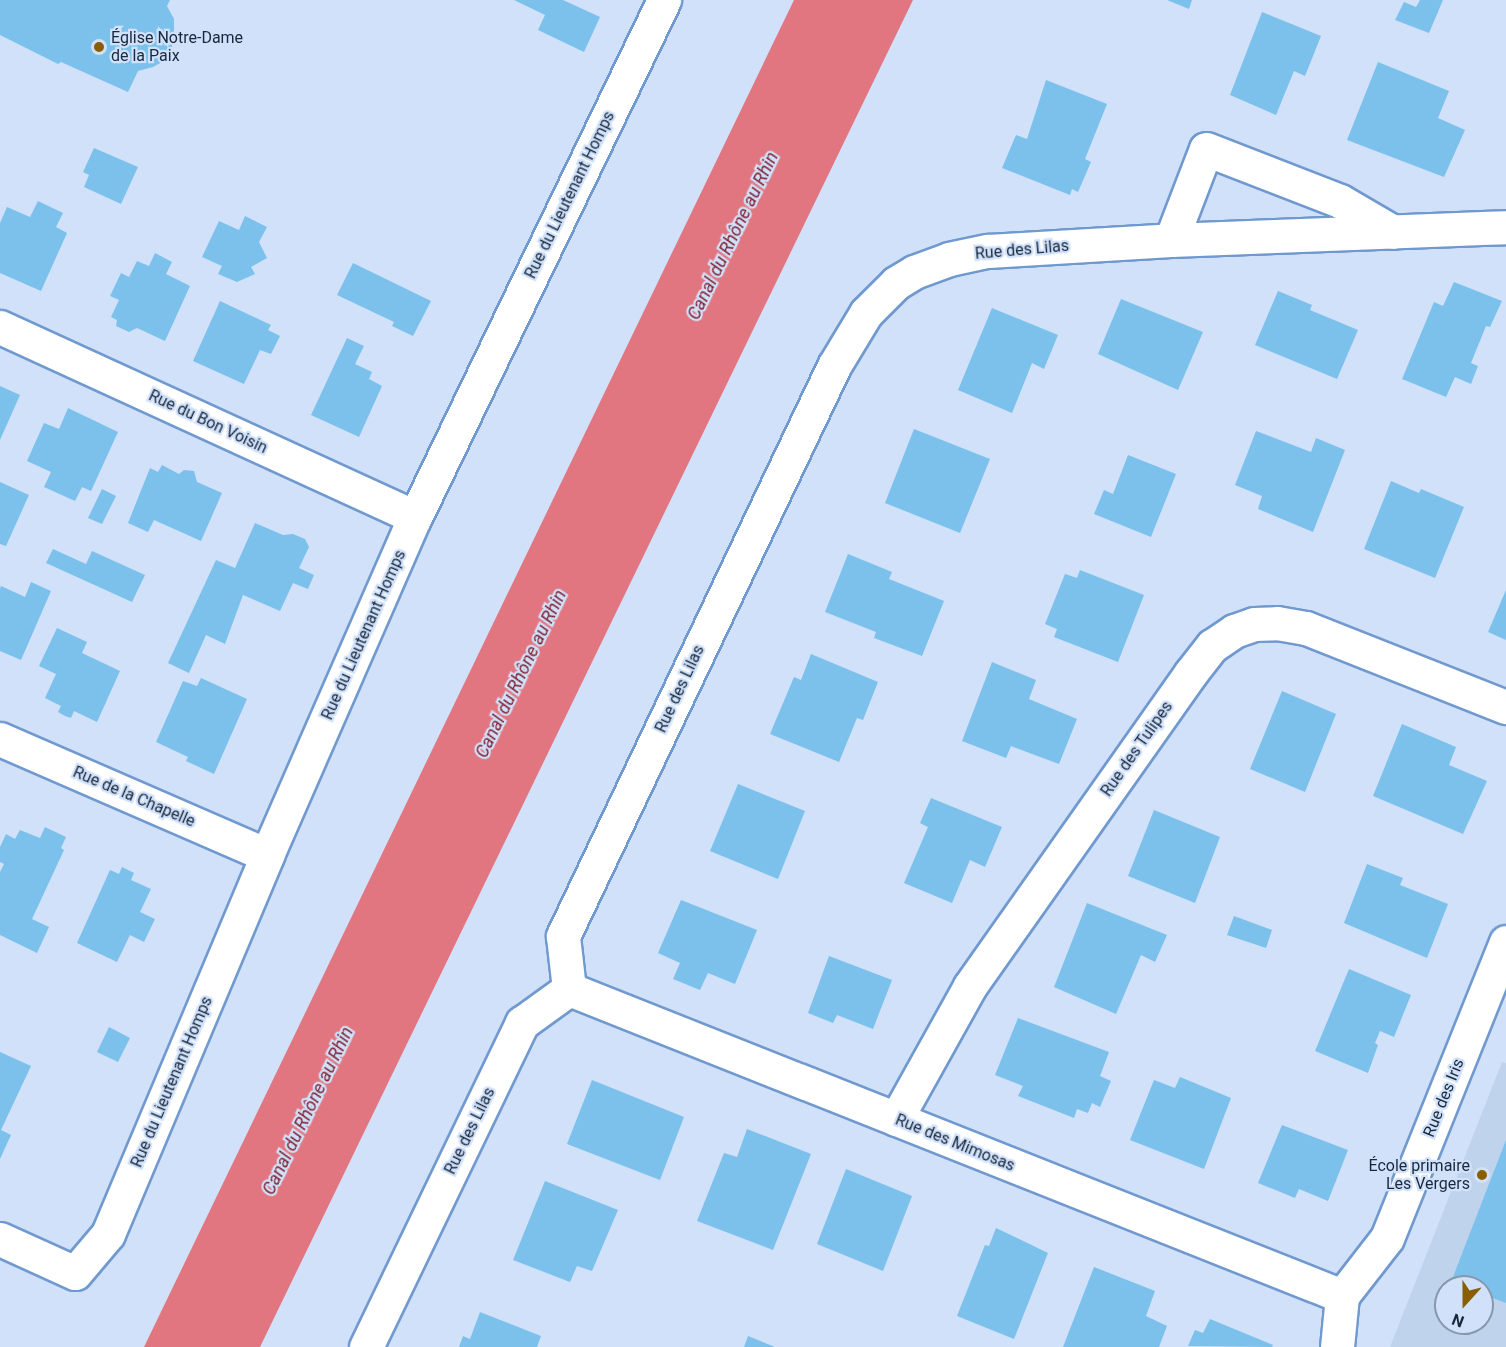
<!DOCTYPE html>
<html>
<head>
<meta charset="utf-8">
<style>
  body { margin:0 }
  #map { position:relative; width:1506px; height:1347px; overflow:hidden; background:#d0e1f9; font-family:Roboto,sans-serif }
  div>[style] { position:absolute }
  .built>* { inset:0; background:#c0d3ed }
  .water>* { inset:0; background:#e27680 }
  .building>* { inset:0; background:#7bc1eb }
  .roads { filter:drop-shadow(2px 0 #7099cf) drop-shadow(-2px 0 #7099cf) drop-shadow(0 2px #7099cf) drop-shadow(0 -2px #7099cf) }
  .street>* { height:33px; margin:-16.5px; padding:0 16.5px; transform-origin:16.5px; border-radius:16.5px; background:#fff }
  .dots>* { width:16px; height:16px; translate:-50% -50%; box-sizing:border-box; border:3px solid #d0e1f9; border-radius:50% }
  span { translate:-50% -50%; white-space:nowrap; text-align:center; line-height:1.15; -webkit-text-stroke:4.5px #d0e1f9; paint-order:stroke }
  .poi-label { font-size:16px; color:#18283e }
  .left { translate:0 -50%; text-align:left }
  .right { translate:-100% -50%; text-align:right }
  .street-label { font-size:16px; color:#18283e }
  .water-label { font-size:18px; color:#7f1e2f; font-style:italic }
  .north { position:absolute; left:1434px; top:1275px; width:60px; height:60px; box-sizing:border-box; background:#d0e1f9; border:2px solid #8697ae; border-radius:50%; rotate:201deg; font-size:16px; font-weight:700; line-height:24px; text-align:center; color:#18283e }
  .north::after { content:''; display:block; margin:auto; width:21px; height:27px; background:#8b5d01; clip-path:polygon(50% 0,100% 100%,50% 72%,0 100%) }
</style>
</head>
<body>
<div id="map">
  <div class="built">
    <div style="clip-path:polygon(evenodd,1502px 1062px,1506px 1063px,1506px 1347px,1390px 1347px,1502px 1062px,1446px 1287px,1482px 1287px,1482px 1323px,1446px 1323px,1446px 1287px)"></div>
  </div>
  <div class="water">
    <div style="clip-path:polygon(794px 0,913px 0,260px 1347px,144px 1347px)"></div>
  </div>
  <div class="building">
    <div style="clip-path:polygon(0 0,170px 0,167px 6px,174px 19px,174px 41px,169px 53px,162px 62px,153px 67px,138px 71px,128px 92px,61px 62px,58px 64px,0 35px)"></div>
    <div style="clip-path:polygon(514px 0,563px 0,600px 17px,584px 52px,538px 30px,545px 15px)"></div>
    <div style="clip-path:polygon(1167px 0,1192px 0,1189px 9px)"></div>
    <div style="clip-path:polygon(1420px 0,1443px 0,1429px 33px,1395px 20px,1404px 2px,1416px 7px)"></div>
    <div style="clip-path:polygon(1262px 12px,1321px 36px,1305px 76px,1294px 71px,1276px 115px,1230px 95px)"></div>
    <div style="clip-path:polygon(1378px 62px,1449px 91px,1438px 118px,1465px 130px,1444px 177px,1347px 140px)"></div>
    <div style="clip-path:polygon(1046px 80px,1107px 104px,1085px 159px,1091px 162px,1078px 192px,1072px 189px,1070px 195px,1002px 168px,1016px 135px,1027px 139px)"></div>
    <div style="clip-path:polygon(94px 148px,138px 167px,121px 204px,84px 187px,89px 175px,83px 172px)"></div>
    <div style="clip-path:polygon(38px 201px,63px 213px,56px 227px,67px 233px,41px 291px,0 273px,0 223px,7px 207px,30px 217px)"></div>
    <div style="clip-path:polygon(245px 216px,267px 227px,259px 242px,267px 258px,251px 267px,255px 274px,237px 282px,218px 274px,222px 266px,202px 257px,219px 221px,239px 230px)"></div>
    <div style="clip-path:polygon(155px 253px,172px 262px,166px 274px,190px 286px,165px 341px,137px 328px,129px 332px,116px 326px,117px 320px,111px 317px,119px 300px,110px 296px,121px 273px,129px 277px,137px 261px,149px 266px)"></div>
    <div style="clip-path:polygon(353px 263px,431px 301px,413px 336px,392px 326px,394px 322px,337px 295px)"></div>
    <div style="clip-path:polygon(1454px 282px,1502px 301px,1490px 327px,1486px 326px,1471px 363px,1478px 366px,1471px 384px,1455px 377px,1446px 397px,1402px 379px,1434px 302px,1443px 306px)"></div>
    <div style="clip-path:polygon(1278px 291px,1312px 305px,1310px 310px,1358px 330px,1337px 379px,1255px 345px)"></div>
    <div style="clip-path:polygon(1121px 299px,1203px 332px,1178px 390px,1098px 354px)"></div>
    <div style="clip-path:polygon(220px 301px,271px 325px,268px 330px,280px 336px,271px 354px,260px 350px,244px 384px,193px 361px)"></div>
    <div style="clip-path:polygon(992px 308px,1058px 335px,1044px 369px,1032px 363px,1012px 413px,958px 390px)"></div>
    <div style="clip-path:polygon(347px 338px,364px 346px,355px 364px,372px 372px,369px 379px,382px 386px,359px 437px,311px 415px)"></div>
    <div style="clip-path:polygon(0 386px,20px 395px,0 440px)"></div>
    <div style="clip-path:polygon(68px 408px,118px 432px,91px 491px,82px 487px,75px 501px,44px 487px,51px 472px,27px 461px,44px 423px,59px 429px)"></div>
    <div style="clip-path:polygon(914px 429px,990px 459px,960px 533px,885px 503px)"></div>
    <div style="clip-path:polygon(1256px 431px,1311px 452px,1316px 438px,1345px 450px,1313px 532px,1258px 509px,1262px 496px,1235px 485px)"></div>
    <div style="clip-path:polygon(1128px 455px,1176px 474px,1151px 537px,1094px 514px,1104px 490px,1113px 494px)"></div>
    <div style="clip-path:polygon(162px 465px,179px 474px,184px 470px,194px 471px,197px 482px,222px 493px,201px 541px,154px 520px,148px 532px,128px 523px,150px 468px,158px 472px)"></div>
    <div style="clip-path:polygon(1391px 481px,1419px 493px,1421px 489px,1464px 507px,1435px 578px,1364px 549px)"></div>
    <div style="clip-path:polygon(0 482px,29px 495px,6px 546px,0 544px)"></div>
    <div style="clip-path:polygon(102px 489px,116px 496px,102px 524px,88px 518px)"></div>
    <div style="clip-path:polygon(255px 523px,283px 535px,293px 534px,305px 539px,309px 547px,299px 568px,314px 575px,308px 589px,293px 583px,280px 611px,243px 595px,225px 644px,206px 635px,189px 673px,168px 663px,216px 560px,235px 568px)"></div>
    <div style="clip-path:polygon(53px 549px,86px 564px,92px 551px,145px 575px,132px 602px,46px 563px)"></div>
    <div style="clip-path:polygon(848px 554px,892px 572px,889px 579px,944px 601px,922px 656px,874px 638px,876px 632px,825px 612px)"></div>
    <div style="clip-path:polygon(1080px 570px,1144px 595px,1118px 662px,1054px 637px,1057px 629px,1045px 624px,1065px 574px,1077px 578px)"></div>
    <div style="clip-path:polygon(31px 582px,51px 591px,21px 660px,0 651px,0 589px,1px 586px,25px 597px)"></div>
    <div style="clip-path:polygon(1506px 590px,1506px 640px,1488px 632px)"></div>
    <div style="clip-path:polygon(57px 628px,87px 642px,82px 653px,120px 671px,97px 722px,74px 711px,71px 718px,65px 716px,58px 712px,61px 706px,45px 698px,56px 674px,39px 666px)"></div>
    <div style="clip-path:polygon(811px 654px,878px 682px,863px 720px,857px 718px,839px 762px,770px 734px,794px 677px,801px 680px)"></div>
    <div style="clip-path:polygon(992px 662px,1036px 680px,1029px 699px,1077px 719px,1059px 764px,1011px 746px,1006px 758px,962px 741px)"></div>
    <div style="clip-path:polygon(201px 678px,247px 699px,214px 774px,186px 761px,188px 757px,156px 742px,183px 681px,197px 686px)"></div>
    <div style="clip-path:polygon(1282px 691px,1336px 714px,1305px 792px,1250px 769px)"></div>
    <div style="clip-path:polygon(1402px 724px,1456px 747px,1449px 765px,1487px 781px,1463px 834px,1373px 796px)"></div>
    <div style="clip-path:polygon(738px 784px,805px 811px,778px 879px,710px 851px)"></div>
    <div style="clip-path:polygon(931px 798px,1002px 827px,985px 867px,970px 860px,952px 903px,904px 883px,928px 827px,920px 823px)"></div>
    <div style="clip-path:polygon(1154px 810px,1220px 837px,1195px 903px,1128px 876px)"></div>
    <div style="clip-path:polygon(45px 827px,66px 837px,61px 848px,64px 850px,32px 919px,49px 927px,37px 953px,0 935px,0 872px,4px 864px,0 862px,0 847px,6px 834px,15px 839px,20px 830px,40px 838px)"></div>
    <div style="clip-path:polygon(1367px 864px,1403px 878px,1400px 885px,1448px 904px,1427px 958px,1344px 923px)"></div>
    <div style="clip-path:polygon(122px 867px,134px 873px,131px 880px,151px 889px,140px 912px,155px 919px,144px 942px,130px 935px,117px 962px,77px 943px,110px 870px,119px 874px)"></div>
    <div style="clip-path:polygon(681px 900px,757px 930px,735px 984px,708px 973px,700px 990px,673px 979px,680px 963px,658px 953px)"></div>
    <div style="clip-path:polygon(1087px 903px,1167px 935px,1155px 962px,1141px 955px,1116px 1014px,1054px 987px)"></div>
    <div style="clip-path:polygon(1234px 916px,1272px 930px,1266px 948px,1227px 935px)"></div>
    <div style="clip-path:polygon(829px 956px,892px 980px,873px 1029px,837px 1015px,833px 1023px,808px 1013px)"></div>
    <div style="clip-path:polygon(1349px 969px,1411px 995px,1394px 1037px,1380px 1031px,1375px 1043px,1378px 1045px,1368px 1073px,1315px 1051px)"></div>
    <div style="clip-path:polygon(1018px 1018px,1109px 1052px,1100px 1076px,1111px 1081px,1100px 1107px,1092px 1103px,1088px 1113px,1077px 1109px,1074px 1118px,1018px 1096px,1023px 1086px,995px 1075px)"></div>
    <div style="clip-path:polygon(109px 1027px,130px 1038px,118px 1062px,97px 1052px)"></div>
    <div style="clip-path:polygon(0 1052px,31px 1066px,1px 1130px,11px 1135px,0 1159px)"></div>
    <div style="clip-path:polygon(1180px 1077px,1231px 1098px,1204px 1169px,1130px 1140px,1154px 1080px,1175px 1088px)"></div>
    <div style="clip-path:polygon(592px 1080px,684px 1117px,660px 1180px,567px 1144px)"></div>
    <div style="clip-path:polygon(1282px 1125px,1348px 1150px,1328px 1201px,1299px 1189px,1295px 1198px,1258px 1183px)"></div>
    <div style="clip-path:polygon(747px 1129px,811px 1154px,773px 1250px,697px 1221px,724px 1153px,737px 1157px)"></div>
    <div style="clip-path:polygon(1506px 1140px,1506px 1303px,1482px 1294px,1482px 1287px,1464px 1287px,1451px 1282px)"></div>
    <div style="clip-path:polygon(846px 1169px,912px 1196px,883px 1271px,817px 1244px)"></div>
    <div style="clip-path:polygon(545px 1181px,618px 1210px,592px 1271px,577px 1266px,570px 1282px,513px 1260px)"></div>
    <div style="clip-path:polygon(996px 1228px,1048px 1253px,1014px 1339px,957px 1316px,985px 1245px,989px 1246px)"></div>
    <div style="clip-path:polygon(1094px 1267px,1155px 1291px,1146px 1316px,1167px 1326px,1159px 1347px,1063px 1347px)"></div>
    <div style="clip-path:polygon(480px 1312px,541px 1336px,537px 1347px,459px 1347px,463px 1336px,470px 1339px)"></div>
    <div style="clip-path:polygon(1210px 1319px,1273px 1345px,1272px 1347px,1188px 1346px,1195px 1330px,1203px 1333px)"></div>
    <div style="clip-path:polygon(748px 1336px,775px 1347px,744px 1347px)"></div>
  </div>
  <div class="roads">
    <div class="street">
      <div style="left:1171px;top:240px;width:97px;rotate:-69deg"></div>
      <div style="left:1206px;top:149px;width:144px;rotate:21.2deg"></div>
      <div style="left:1340px;top:201px;width:61px;rotate:30.3deg"></div>
      <div style="left:0;top:327px;width:456px;rotate:24.6deg"></div>
      <div style="left:0;top:739px;width:291px;rotate:23.5deg"></div>
      <div style="left:569px;top:989px;width:53px;rotate:-96.5deg"></div>
      <div style="left:563px;top:936px;width:631px;rotate:-64.57deg"></div>
      <div style="left:834px;top:366px;width:62px;rotate:-58.9deg"></div>
      <div style="left:866px;top:313px;width:42px;rotate:-45deg"></div>
      <div style="left:896px;top:283px;width:21px;rotate:-31deg"></div>
      <div style="left:914px;top:272px;width:37px;rotate:-20deg"></div>
      <div style="left:949px;top:259px;width:40px;rotate:-12deg"></div>
      <div style="left:988px;top:251px;width:183px;rotate:-3.4deg"></div>
      <div style="left:1171px;top:240px;width:335px;rotate:-2.2deg"></div>
      <div style="left:569px;top:989px;width:832px;rotate:21.66deg"></div>
      <div style="left:896px;top:1119px;width:152px;rotate:-60.9deg"></div>
      <div style="left:970px;top:986px;width:382px;rotate:-54.8deg"></div>
      <div style="left:1190px;top:674px;width:36px;rotate:-52deg"></div>
      <div style="left:1212px;top:646px;width:27px;rotate:-34deg"></div>
      <div style="left:1234px;top:631px;width:21px;rotate:-19deg"></div>
      <div style="left:1254px;top:624px;width:23px;rotate:-2deg"></div>
      <div style="left:1277px;top:623px;width:29px;rotate:10deg"></div>
      <div style="left:1306px;top:628px;width:215px;rotate:21.6deg"></div>
      <div style="left:0;top:1239px;width:82px;rotate:24.4deg"></div>
      <div style="left:75px;top:1273px;width:51px;rotate:-49.8deg"></div>
      <div style="left:108px;top:1234px;width:411px;rotate:-67.2deg"></div>
      <div style="left:267px;top:855px;width:369px;rotate:-66.4deg"></div>
      <div style="left:415px;top:517px;width:574px;rotate:-64.28deg"></div>
      <div style="left:366px;top:1347px;width:360px;rotate:-64.3deg"></div>
      <div style="left:522px;top:1023px;width:58px;rotate:-35.9deg"></div>
      <div style="left:1337px;top:1347px;width:51px;rotate:-84.4deg"></div>
      <div style="left:1342px;top:1296px;width:73px;rotate:-52.2deg"></div>
      <div style="left:1387px;top:1238px;width:319px;rotate:-68.1deg"></div>
    </div>
  </div>
  <div class="dots">
    <div style="left:99px;top:47px;background:#8b5d01"></div>
    <div style="left:1482px;top:1175px;background:#8b5d01"></div>
  </div>
  <div class="poi-label">
    <span class="left" style="left:111px;top:47px">Église Notre-Dame<br>de la Paix</span>
    <span class="right" style="left:1470px;top:1175px">École primaire<br>Les Vergers</span>
  </div>
  <div class="street-label">
    <span style="left:570px;top:195px;rotate:-64deg">Rue du Lieutenant Homps</span>
    <span style="left:1022px;top:250px;rotate:-5deg">Rue des Lilas</span>
    <span style="left:208px;top:422px;rotate:25deg">Rue du Bon Voisin</span>
    <span style="left:364px;top:635px;rotate:-66deg">Rue du Lieutenant Homps</span>
    <span style="left:680px;top:689px;rotate:-65deg">Rue des Lilas</span>
    <span style="left:1137px;top:749px;rotate:-55deg">Rue des Tulipes</span>
    <span style="left:134px;top:797px;rotate:23deg">Rue de la Chapelle</span>
    <span style="left:172px;top:1082px;rotate:-67deg">Rue du Lieutenant Homps</span>
    <span style="left:1444px;top:1098px;rotate:-68deg">Rue des Iris</span>
    <span style="left:470px;top:1131px;rotate:-64deg">Rue des Lilas</span>
    <span style="left:955px;top:1143px;rotate:22deg">Rue des Mimosas</span>
  </div>
  <div class="water-label">
    <span style="left:733px;top:236px;rotate:-64deg">Canal du Rhône au Rhin</span>
    <span style="left:521px;top:674px;rotate:-64deg">Canal du Rhône au Rhin</span>
    <span style="left:308px;top:1111px;rotate:-64deg">Canal du Rhône au Rhin</span>
  </div>
  <div class="north">N</div>
</div>
</body>
</html>
